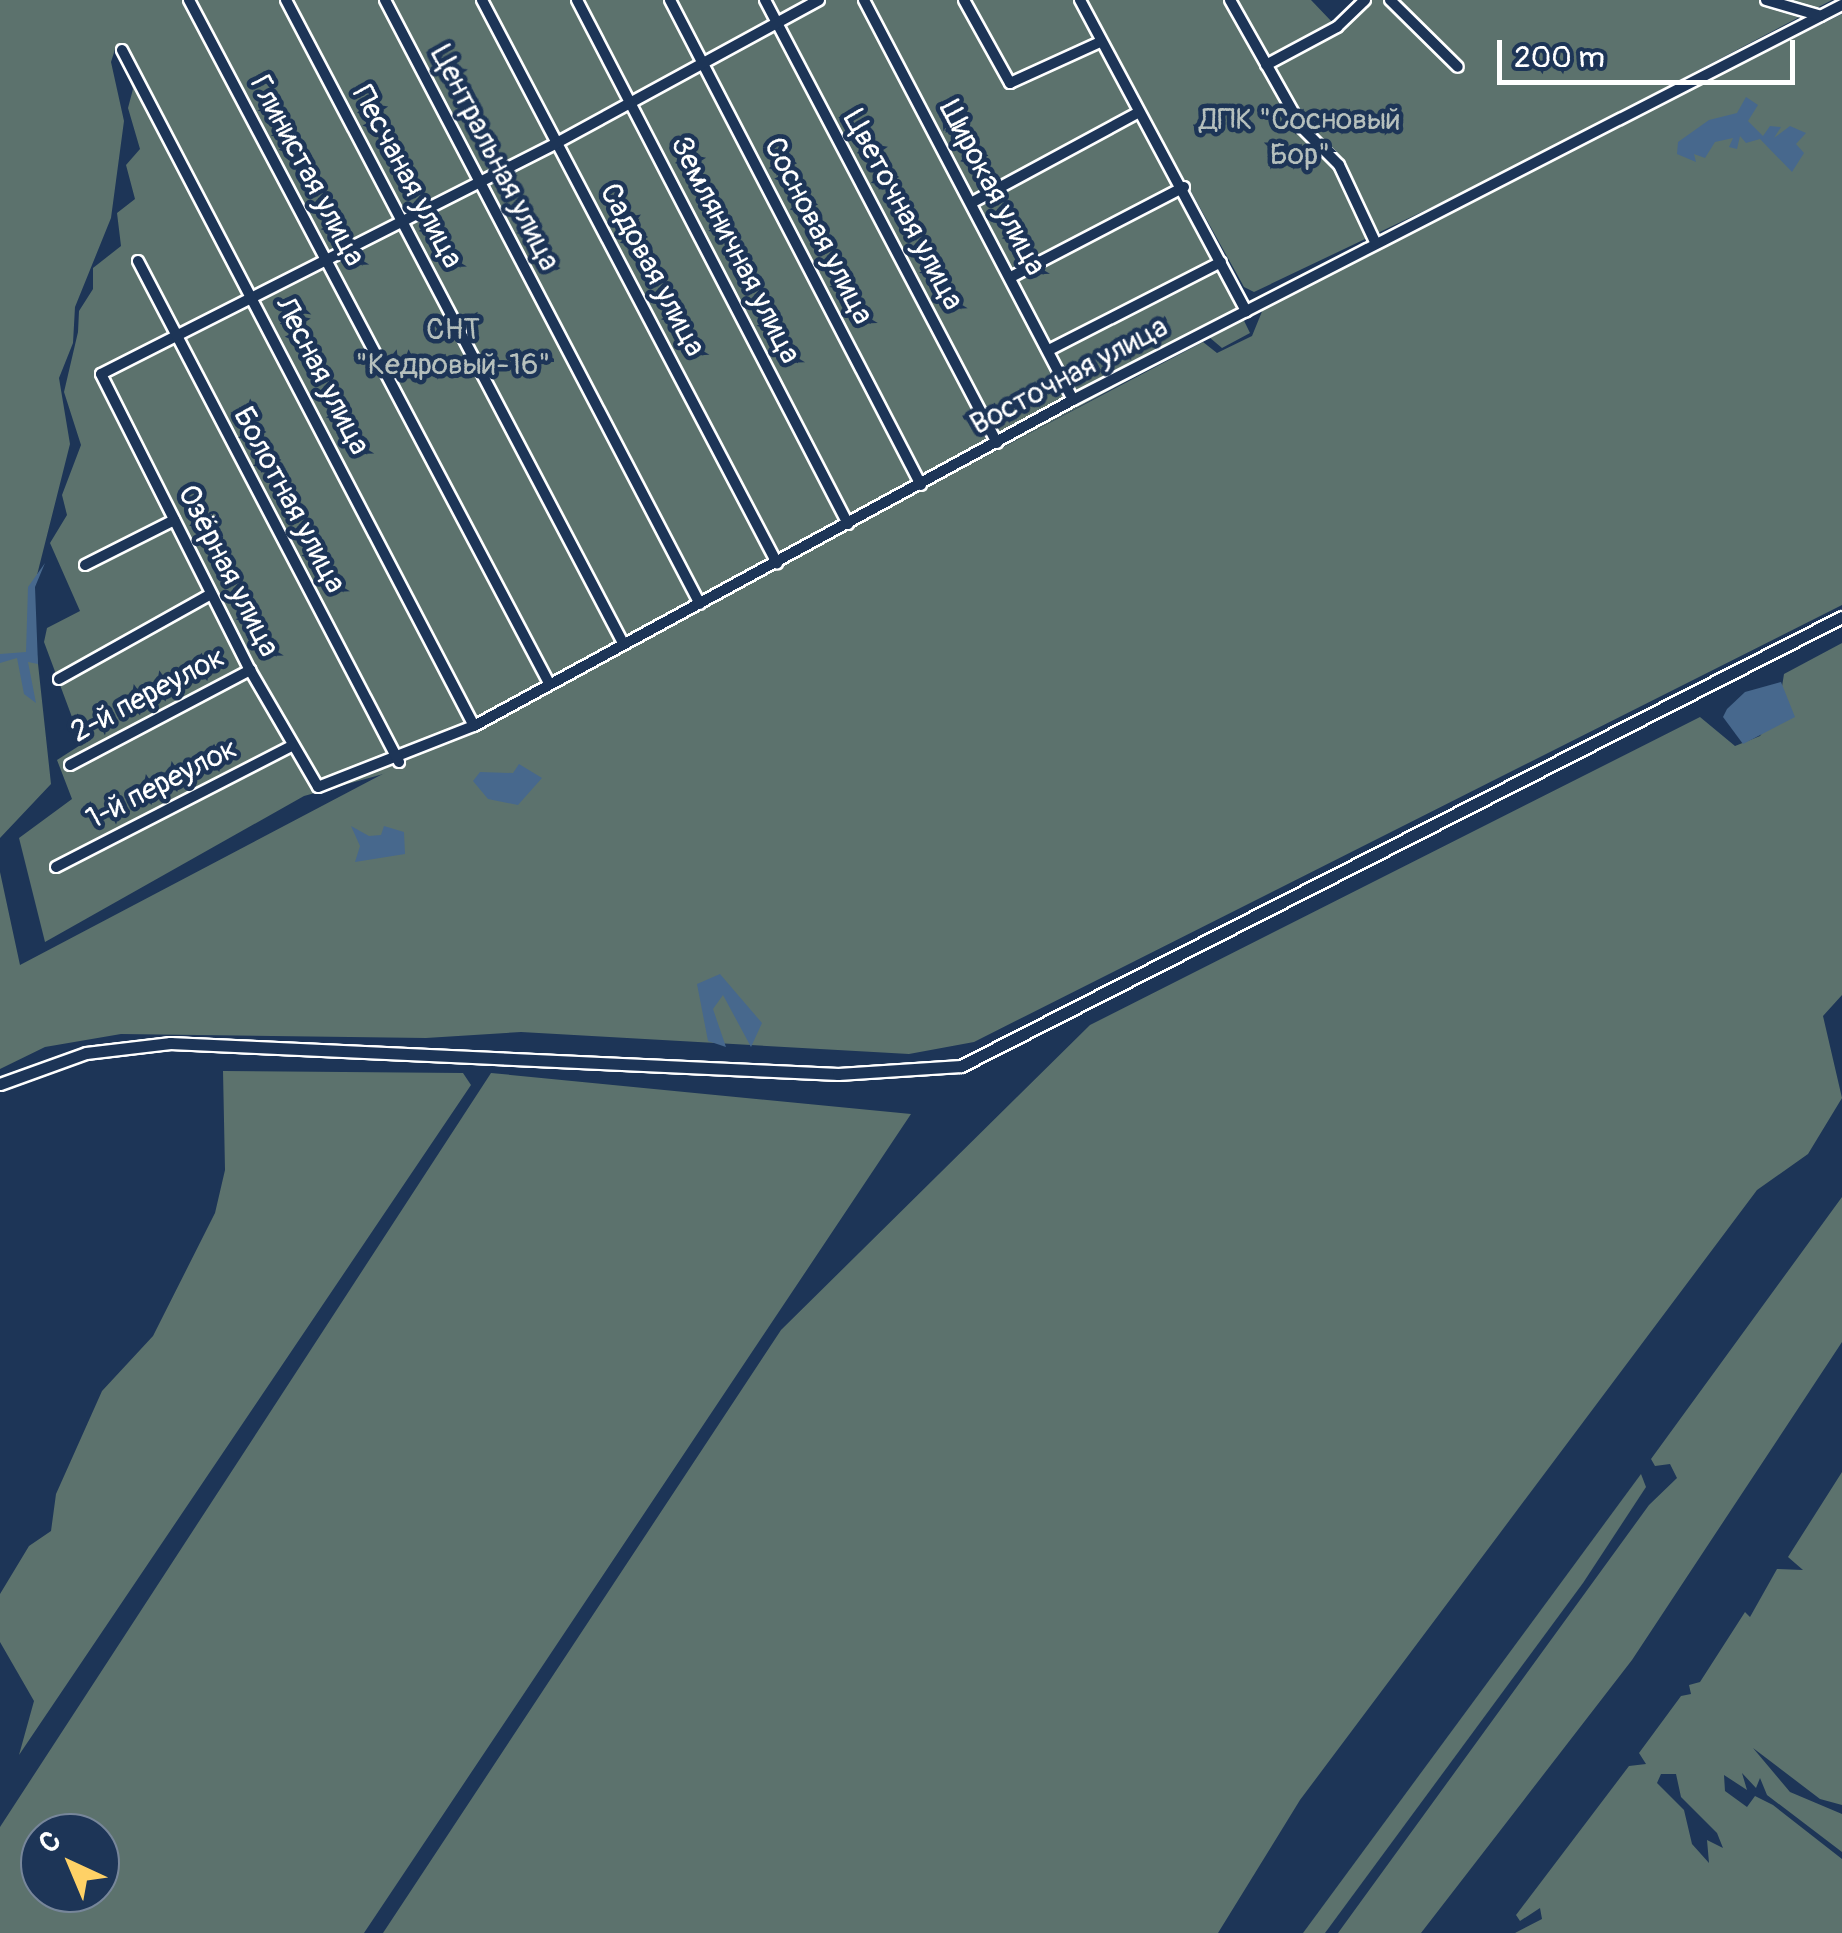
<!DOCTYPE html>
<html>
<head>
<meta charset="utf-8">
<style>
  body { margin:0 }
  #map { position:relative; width:1842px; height:1933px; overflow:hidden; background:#1d3557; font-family:Pangolin,sans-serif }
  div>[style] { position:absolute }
  .green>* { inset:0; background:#5c726d }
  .water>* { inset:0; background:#47688d }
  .roads { filter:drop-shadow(2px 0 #fff) drop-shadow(-2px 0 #fff) drop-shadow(0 2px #fff) drop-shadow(0 -2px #fff) }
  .minor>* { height:10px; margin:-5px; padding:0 5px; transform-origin:5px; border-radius:5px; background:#1d3557 }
  .tertiary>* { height:11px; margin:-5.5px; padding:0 5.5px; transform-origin:5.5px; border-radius:5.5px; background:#1d3557 }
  span { translate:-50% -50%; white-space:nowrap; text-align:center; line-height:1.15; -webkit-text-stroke:9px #1d3557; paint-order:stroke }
  .park-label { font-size:30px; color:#b6c0bd }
  .street-label { font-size:30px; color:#fff }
  .north { position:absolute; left:20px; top:1813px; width:100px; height:100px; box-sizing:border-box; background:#1d3557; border:2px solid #77869a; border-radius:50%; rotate:316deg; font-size:28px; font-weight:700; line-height:40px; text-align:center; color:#fff }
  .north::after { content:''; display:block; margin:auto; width:35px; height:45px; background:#ffd166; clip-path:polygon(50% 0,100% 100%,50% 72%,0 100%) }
  .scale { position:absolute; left:1497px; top:40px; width:298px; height:45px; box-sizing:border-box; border:5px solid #fff; border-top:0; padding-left:12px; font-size:30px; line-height:35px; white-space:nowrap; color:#fff; -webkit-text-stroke:8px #1d3557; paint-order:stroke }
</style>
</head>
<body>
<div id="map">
  <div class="green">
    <div style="clip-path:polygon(0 0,1311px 0,1333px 23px,1354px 0,1832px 0,1493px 178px,1254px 292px,1244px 287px,1103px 33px,1093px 40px,1173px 175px,1250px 333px,1222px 348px,1209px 337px,481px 727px,387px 773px,304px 796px,45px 942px,19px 838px,72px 799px,57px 760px,82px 744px,44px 642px,47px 628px,80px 611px,50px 543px,67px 515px,62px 495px,81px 445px,64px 392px,78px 332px,79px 311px,93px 289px,93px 268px,121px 246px,117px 213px,135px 199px,126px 165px,140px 149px,128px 108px,133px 89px,116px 46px,111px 62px,124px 121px,111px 218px,75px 307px,73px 343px,59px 378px,70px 444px,31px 599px,51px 784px,0 838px)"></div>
    <div style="clip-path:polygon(1842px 14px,1842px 605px,974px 1042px,909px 1054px,521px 1032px,426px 1038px,121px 1034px,45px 1047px,0 1069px,0 872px,20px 965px,1203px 342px,1217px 353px,1252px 336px,1263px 309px,1365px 252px)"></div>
    <div style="clip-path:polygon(1842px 643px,1842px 995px,1823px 1016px,1842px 1098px,1808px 1154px,1757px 1190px,1300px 1800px,1218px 1933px,383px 1933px,781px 1330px,1090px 1025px,1700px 717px,1735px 746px,1760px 736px,1778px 711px,1784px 674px)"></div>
    <div style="clip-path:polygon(223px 1071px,463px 1073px,471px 1085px,19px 1755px,34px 1701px,0 1642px,0 1594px,29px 1546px,51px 1531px,56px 1494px,102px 1391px,153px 1336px,215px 1213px,225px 1170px)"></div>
    <div style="clip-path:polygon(evenodd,491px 1073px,911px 1114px,364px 1933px,0 1933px,0 1827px,491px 1073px,40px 1833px,100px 1833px,100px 1893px,40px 1893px,40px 1833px)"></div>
    <div style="clip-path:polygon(1842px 1197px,1842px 1342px,1632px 1660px,1421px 1933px,1338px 1933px,1649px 1505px,1677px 1478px,1670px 1464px,1655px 1466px,1651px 1459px)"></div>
    <div style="clip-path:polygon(evenodd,1842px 1472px,1842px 1805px,1820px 1799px,1753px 1748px,1790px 1792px,1842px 1814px,1842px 1852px,1767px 1795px,1760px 1778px,1756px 1788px,1742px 1773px,1747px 1790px,1724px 1775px,1725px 1791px,1747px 1807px,1755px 1796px,1773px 1805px,1842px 1859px,1842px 1933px,1515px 1933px,1542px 1919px,1540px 1908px,1520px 1921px,1516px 1915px,1629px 1766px,1646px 1764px,1639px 1753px,1681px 1696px,1691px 1694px,1689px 1685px,1700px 1682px,1745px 1612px,1750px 1617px,1777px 1569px,1803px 1570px,1788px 1557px,1842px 1472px,1661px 1774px,1676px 1774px,1681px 1797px,1717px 1833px,1723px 1848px,1707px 1840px,1709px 1863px,1692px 1844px,1684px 1810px,1657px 1783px,1661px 1774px)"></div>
    <div style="clip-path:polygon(1641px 1474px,1646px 1487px,1583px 1583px,1325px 1933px,1303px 1933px)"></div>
  </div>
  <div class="water">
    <div style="clip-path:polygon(1746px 97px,1758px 105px,1748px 121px,1763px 136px,1770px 126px,1781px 127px,1774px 138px,1790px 126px,1806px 133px,1796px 144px,1804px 153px,1792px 172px,1760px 139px,1746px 143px,1740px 136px,1737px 149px,1729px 147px,1733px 138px,1715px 142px,1705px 158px,1694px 154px,1696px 162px,1677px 154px,1678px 142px,1709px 120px,1737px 113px)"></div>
    <div style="clip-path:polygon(45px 563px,35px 587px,38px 664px,28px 662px,36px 703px,24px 694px,17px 658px,0 663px,0 654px,26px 652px,28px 587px)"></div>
    <div style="clip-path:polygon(1781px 682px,1795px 717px,1743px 744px,1723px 717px,1727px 709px,1745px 692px)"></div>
    <div style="clip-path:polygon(519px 764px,542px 778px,518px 805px,488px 799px,473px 781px,480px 772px,513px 773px)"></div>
    <div style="clip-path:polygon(351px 826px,369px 836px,381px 835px,384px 826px,404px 832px,405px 854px,355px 862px,360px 846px)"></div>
    <div style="clip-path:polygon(720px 974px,762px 1023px,751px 1047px,723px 995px,713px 1009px,726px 1047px,708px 1041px,697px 984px)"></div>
  </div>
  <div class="roads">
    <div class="minor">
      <div style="left:189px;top:0;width:772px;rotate:62.21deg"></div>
      <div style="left:286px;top:0;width:726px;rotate:62.34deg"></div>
      <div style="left:385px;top:0;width:681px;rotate:62.46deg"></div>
      <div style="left:482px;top:0;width:636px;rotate:62.35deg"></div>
      <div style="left:577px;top:0;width:590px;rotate:62.65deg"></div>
      <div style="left:670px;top:0;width:546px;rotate:62.64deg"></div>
      <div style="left:765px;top:0;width:500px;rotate:62.36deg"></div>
      <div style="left:819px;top:0;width:298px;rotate:151.4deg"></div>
      <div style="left:557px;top:143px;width:511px;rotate:153.13deg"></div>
      <div style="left:101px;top:374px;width:331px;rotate:63.3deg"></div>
      <div style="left:250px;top:670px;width:135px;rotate:59.8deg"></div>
      <div style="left:318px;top:787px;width:168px;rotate:-21.4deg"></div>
      <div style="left:474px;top:726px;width:682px;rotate:-28.56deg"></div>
      <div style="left:1073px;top:400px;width:865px;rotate:-27.19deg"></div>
      <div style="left:864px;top:0;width:451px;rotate:62.4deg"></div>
      <div style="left:964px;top:0;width:95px;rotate:61deg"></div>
      <div style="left:1010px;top:83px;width:99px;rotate:-24.5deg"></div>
      <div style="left:1080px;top:0;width:353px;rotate:61.9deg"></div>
      <div style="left:1230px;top:0;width:147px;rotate:60.6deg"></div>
      <div style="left:1302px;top:128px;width:52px;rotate:45deg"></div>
      <div style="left:1339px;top:165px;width:85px;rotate:64.9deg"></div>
      <div style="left:1390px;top:0;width:95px;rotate:44.6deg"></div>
      <div style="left:1766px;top:0;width:57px;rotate:16.2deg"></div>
      <div style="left:122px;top:50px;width:762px;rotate:62.49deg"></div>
      <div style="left:1266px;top:65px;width:81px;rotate:-28.2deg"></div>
      <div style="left:1337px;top:27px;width:39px;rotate:-44deg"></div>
      <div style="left:971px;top:203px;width:191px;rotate:-28.4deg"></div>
      <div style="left:138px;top:261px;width:565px;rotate:62.48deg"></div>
      <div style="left:1011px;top:277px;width:195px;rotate:-27.5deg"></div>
      <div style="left:1049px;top:350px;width:193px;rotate:-27.1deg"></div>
      <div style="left:85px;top:565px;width:100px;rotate:-26.8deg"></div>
      <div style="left:59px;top:679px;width:174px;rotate:-29.2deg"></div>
      <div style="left:70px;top:765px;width:204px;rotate:-27.8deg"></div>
      <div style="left:56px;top:867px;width:264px;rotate:-27.2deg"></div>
    </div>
    <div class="tertiary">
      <div style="left:0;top:1084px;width:91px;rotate:-19.8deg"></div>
      <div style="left:86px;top:1053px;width:85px;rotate:-6.8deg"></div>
      <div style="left:170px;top:1043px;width:669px;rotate:2.66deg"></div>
      <div style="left:838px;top:1074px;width:123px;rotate:-3.7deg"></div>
      <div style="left:961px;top:1066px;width:989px;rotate:-27.01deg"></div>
    </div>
  </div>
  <div class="park-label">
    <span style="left:1300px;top:137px">ДПК "Сосновый<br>Бор"</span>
    <span style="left:453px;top:347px">СНТ<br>"Кедровый-16"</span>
  </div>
  <div class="street-label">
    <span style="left:495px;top:158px;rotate:63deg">Центральная улица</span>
    <span style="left:307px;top:171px;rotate:62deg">Глинистая улица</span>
    <span style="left:407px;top:177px;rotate:62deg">Песчаная улица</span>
    <span style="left:992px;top:188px;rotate:62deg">Широкая улица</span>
    <span style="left:903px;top:210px;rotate:62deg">Цветочная улица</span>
    <span style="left:818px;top:231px;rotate:63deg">Сосновая улица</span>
    <span style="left:735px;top:250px;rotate:63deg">Земляничная улица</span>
    <span style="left:652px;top:270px;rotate:62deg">Садовая улица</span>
    <span style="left:322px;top:376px;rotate:63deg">Лесная улица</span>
    <span style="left:1069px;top:376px;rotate:-28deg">Восточная улица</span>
    <span style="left:289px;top:500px;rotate:62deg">Болотная улица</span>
    <span style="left:228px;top:571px;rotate:63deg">Озёрная улица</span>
    <span style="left:148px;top:695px;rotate:-28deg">2-й переулок</span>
    <span style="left:162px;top:784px;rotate:-27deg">1-й переулок</span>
  </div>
  <div class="north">С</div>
  <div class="scale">200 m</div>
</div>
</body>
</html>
